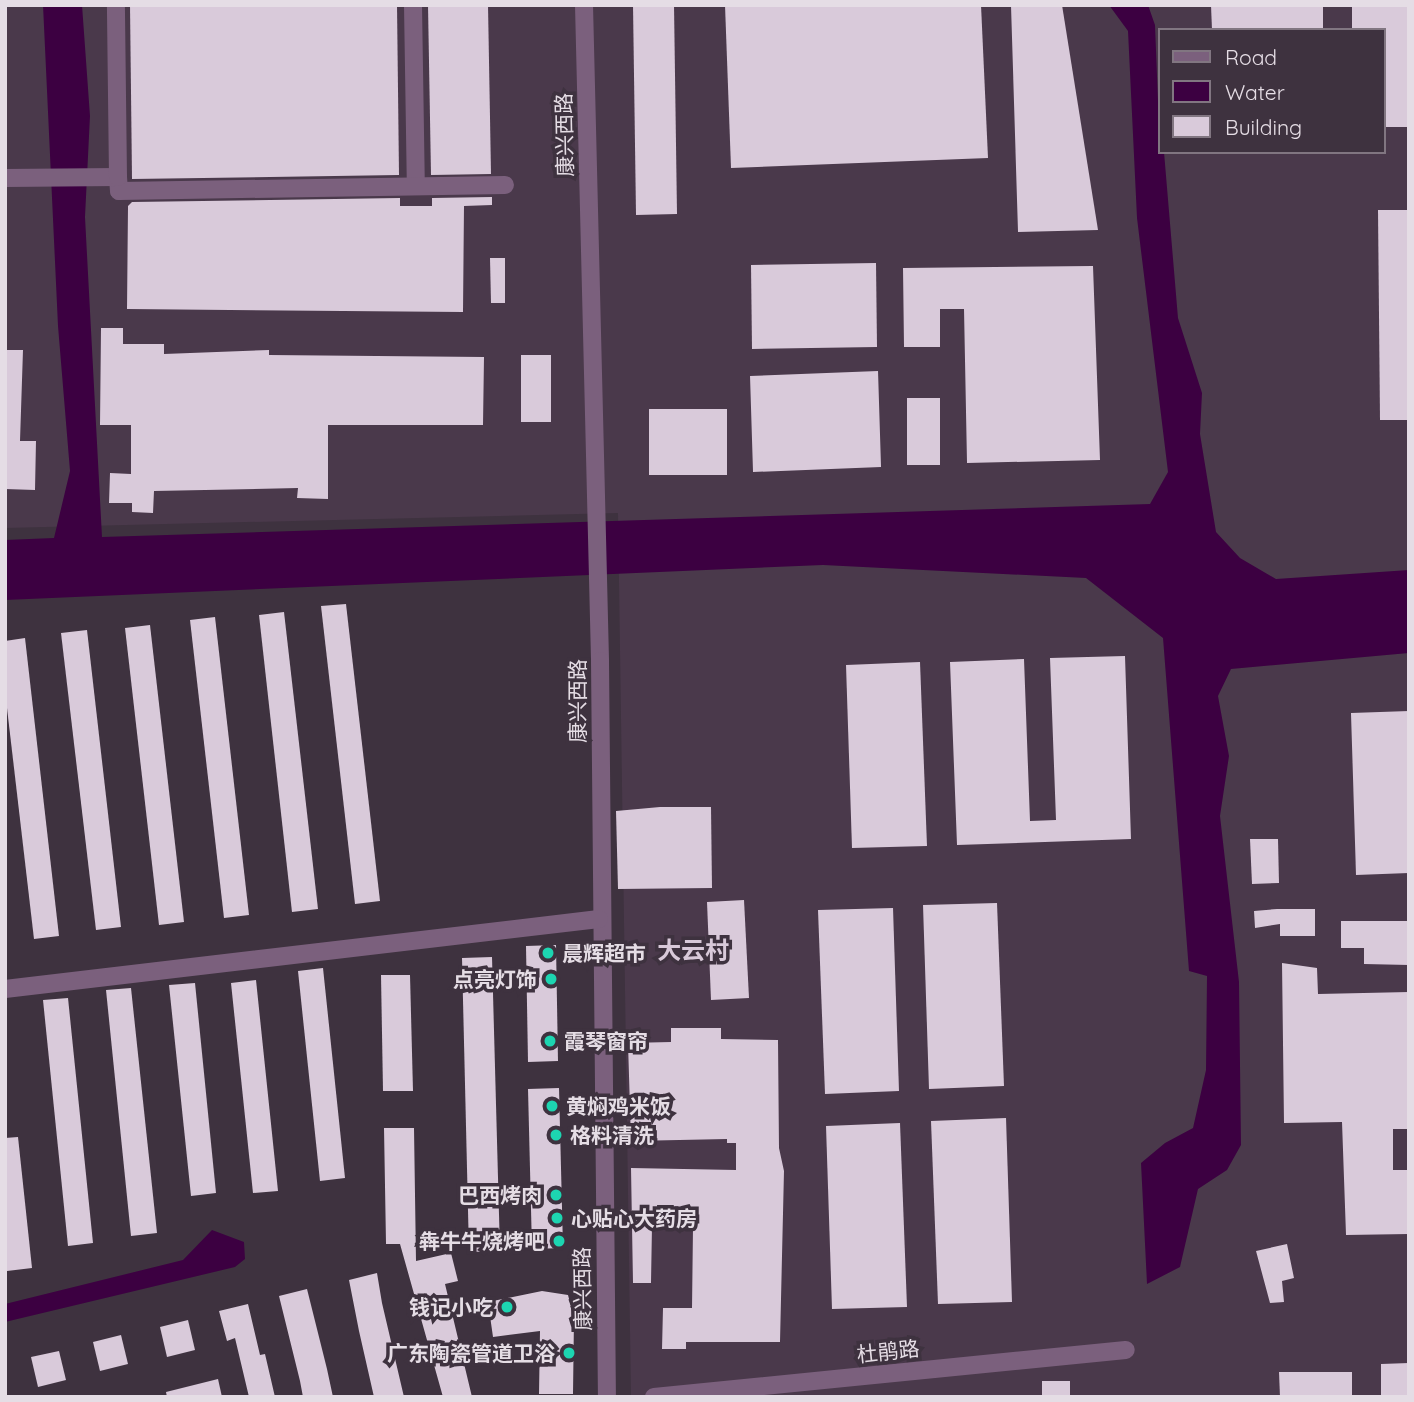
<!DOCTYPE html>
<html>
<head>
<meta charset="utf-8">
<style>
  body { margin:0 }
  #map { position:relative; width:1414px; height:1402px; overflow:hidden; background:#3e323f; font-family:Quicksand,"Noto Sans SC",sans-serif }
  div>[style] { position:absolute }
  .built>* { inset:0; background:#4a394b }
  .water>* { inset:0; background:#3c0041 }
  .building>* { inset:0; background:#d9cada }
  .minor>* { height:18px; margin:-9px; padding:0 9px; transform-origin:9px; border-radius:9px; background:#7b607d }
  .dots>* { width:19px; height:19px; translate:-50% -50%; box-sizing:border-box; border:4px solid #3e323f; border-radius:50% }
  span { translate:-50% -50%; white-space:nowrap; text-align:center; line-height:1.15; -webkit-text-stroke:7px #3e323f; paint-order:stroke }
  .street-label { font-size:21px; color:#e5dde5 }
  .poi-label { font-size:21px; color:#e5dde5; font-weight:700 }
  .left { translate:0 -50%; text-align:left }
  .right { translate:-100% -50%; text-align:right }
  .quarter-label { font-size:24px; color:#d8c9d9; font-weight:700 }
  .frame { position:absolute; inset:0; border:7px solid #e5dde5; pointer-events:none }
  .legend { position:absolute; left:1158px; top:28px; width:228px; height:126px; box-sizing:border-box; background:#3e323f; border:2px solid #817681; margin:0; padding:9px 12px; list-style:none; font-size:21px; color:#e5dde5 }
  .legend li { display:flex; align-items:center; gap:14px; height:35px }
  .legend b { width:35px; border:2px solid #817681 }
</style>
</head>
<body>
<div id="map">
  <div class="built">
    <div style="clip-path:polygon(evenodd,5px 5px,1409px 5px,1409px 1397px,631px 1397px,618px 513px,5px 528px,5px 5px,1160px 30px,1384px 30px,1384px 152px,1160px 152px,1160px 30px)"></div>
  </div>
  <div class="water">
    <div style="clip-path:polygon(43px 5px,82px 5px,90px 116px,85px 217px,102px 537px,1150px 504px,1168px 472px,1137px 218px,1128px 31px,1109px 5px,1148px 5px,1155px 25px,1160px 152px,1164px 152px,1178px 318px,1202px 393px,1200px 434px,1216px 532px,1240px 558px,1276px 579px,1409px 570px,1409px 653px,1231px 669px,1218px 696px,1229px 756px,1220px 816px,1239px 982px,1241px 1145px,1227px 1170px,1198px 1189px,1180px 1267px,1147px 1284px,1141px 1163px,1165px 1143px,1193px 1128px,1206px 1070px,1207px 976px,1189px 971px,1163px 638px,1086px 578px,823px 565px,5px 600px,5px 540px,54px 538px,70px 471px,58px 326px)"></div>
    <div style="clip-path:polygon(212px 1230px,244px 1242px,245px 1259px,235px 1267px,5px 1322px,5px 1304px,183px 1260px)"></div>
  </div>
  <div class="building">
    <div style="clip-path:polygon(130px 5px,397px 5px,399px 175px,132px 179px)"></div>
    <div style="clip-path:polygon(428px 5px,488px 5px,491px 174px,431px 175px)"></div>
    <div style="clip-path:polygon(633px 5px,674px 5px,677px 214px,636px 215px)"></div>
    <div style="clip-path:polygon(725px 5px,981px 5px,988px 158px,731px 168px)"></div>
    <div style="clip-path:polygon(1011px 5px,1062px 5px,1098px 230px,1018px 232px)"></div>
    <div style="clip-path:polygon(1211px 5px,1323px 5px,1323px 30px,1212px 30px)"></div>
    <div style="clip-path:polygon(1352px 5px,1409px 5px,1409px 127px,1384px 127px,1384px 30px,1352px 30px)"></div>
    <div style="clip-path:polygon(492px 197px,492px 205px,464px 206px,463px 312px,127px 309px,128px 206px,132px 202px,400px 198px,400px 206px,432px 206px,432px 198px)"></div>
    <div style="clip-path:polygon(1378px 210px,1409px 210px,1409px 420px,1380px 420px)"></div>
    <div style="clip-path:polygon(490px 258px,505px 258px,505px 303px,491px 303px)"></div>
    <div style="clip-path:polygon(876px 263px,877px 347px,752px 349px,751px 265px)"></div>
    <div style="clip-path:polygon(1093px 266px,1100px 460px,967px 463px,964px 309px,940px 309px,940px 347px,904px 347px,903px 268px)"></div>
    <div style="clip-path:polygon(101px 328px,123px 328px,123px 344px,164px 344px,164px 354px,269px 350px,269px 355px,484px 357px,483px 425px,328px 425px,328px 499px,297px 498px,298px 488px,154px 491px,153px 513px,132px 512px,132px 503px,109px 503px,110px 473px,131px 474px,131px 425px,100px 425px)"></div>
    <div style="clip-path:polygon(5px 350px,23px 350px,20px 441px,36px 441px,35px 490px,5px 489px)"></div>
    <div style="clip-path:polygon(521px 355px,551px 355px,551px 422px,521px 422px)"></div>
    <div style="clip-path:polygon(878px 371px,881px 467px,753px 472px,750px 376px)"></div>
    <div style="clip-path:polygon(907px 398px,940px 398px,940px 465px,907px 465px)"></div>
    <div style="clip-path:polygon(649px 409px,727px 409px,727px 475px,649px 475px)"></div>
    <div style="clip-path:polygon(346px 604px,380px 901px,355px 904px,321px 606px)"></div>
    <div style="clip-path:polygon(284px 612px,318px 909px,292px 912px,259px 615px)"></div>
    <div style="clip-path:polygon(215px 617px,249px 915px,224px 918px,190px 620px)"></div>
    <div style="clip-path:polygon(150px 625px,184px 922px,159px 925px,125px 628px)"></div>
    <div style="clip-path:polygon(87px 630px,121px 927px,96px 930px,61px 633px)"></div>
    <div style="clip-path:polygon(25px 638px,59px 936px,34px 939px,5px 691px,5px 641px)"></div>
    <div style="clip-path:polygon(1125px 656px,1131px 839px,957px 845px,950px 662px,1024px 659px,1030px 821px,1056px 820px,1050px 658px)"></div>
    <div style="clip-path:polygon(920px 662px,927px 846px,852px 848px,846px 665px)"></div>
    <div style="clip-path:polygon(1409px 711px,1409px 873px,1356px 875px,1351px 713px)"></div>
    <div style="clip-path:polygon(660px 807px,711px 807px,712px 888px,618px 889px,616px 811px)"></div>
    <div style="clip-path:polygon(1250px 839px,1278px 839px,1279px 883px,1252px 884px)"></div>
    <div style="clip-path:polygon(744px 900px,749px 998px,711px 1000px,707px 902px)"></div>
    <div style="clip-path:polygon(997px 903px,1004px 1086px,929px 1089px,923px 905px)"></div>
    <div style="clip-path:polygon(893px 908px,899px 1091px,825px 1094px,818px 910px)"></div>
    <div style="clip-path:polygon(1277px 909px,1315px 909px,1315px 936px,1280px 936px,1280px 924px,1255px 928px,1254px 911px)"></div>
    <div style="clip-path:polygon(1341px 921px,1409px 921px,1409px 965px,1364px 964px,1364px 948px,1341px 948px)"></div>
    <div style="clip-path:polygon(556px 945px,558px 1061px,528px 1062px,526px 946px)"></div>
    <div style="clip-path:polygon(492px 957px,500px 1251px,469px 1252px,462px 958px)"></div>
    <div style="clip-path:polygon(1282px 963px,1317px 968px,1318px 994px,1409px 992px,1409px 1129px,1393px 1129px,1393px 1170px,1409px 1170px,1409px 1234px,1346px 1235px,1342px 1122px,1284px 1123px)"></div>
    <div style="clip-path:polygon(323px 968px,345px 1178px,320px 1181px,298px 971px)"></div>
    <div style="clip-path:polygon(381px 975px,410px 975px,413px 1091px,383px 1091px)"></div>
    <div style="clip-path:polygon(256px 980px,278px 1191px,253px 1193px,231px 983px)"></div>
    <div style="clip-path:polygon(195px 983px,216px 1193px,191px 1196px,169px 985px)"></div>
    <div style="clip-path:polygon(131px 988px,157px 1233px,131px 1236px,106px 990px)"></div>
    <div style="clip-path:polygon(68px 998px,93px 1243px,68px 1246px,43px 1000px)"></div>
    <div style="clip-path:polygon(671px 1028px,721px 1028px,721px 1039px,778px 1040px,779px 1148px,784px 1171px,780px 1342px,686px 1342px,686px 1349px,662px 1349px,663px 1308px,692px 1308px,693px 1227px,652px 1226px,651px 1283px,633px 1283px,631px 1168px,736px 1170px,736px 1143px,727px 1143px,727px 1139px,631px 1141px,628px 1043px,671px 1042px)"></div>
    <div style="clip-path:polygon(559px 1088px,563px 1248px,532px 1249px,528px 1089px)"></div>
    <div style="clip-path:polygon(1006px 1118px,1012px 1302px,938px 1304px,931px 1121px)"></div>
    <div style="clip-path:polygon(900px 1123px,907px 1307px,832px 1309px,826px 1126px)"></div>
    <div style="clip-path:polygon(384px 1128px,414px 1128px,416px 1261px,451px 1253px,458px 1281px,445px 1284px,472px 1397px,443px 1397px,400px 1244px,386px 1244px)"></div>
    <div style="clip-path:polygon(18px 1137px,32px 1268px,7px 1271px,5px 1138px)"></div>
    <div style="clip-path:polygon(1287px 1244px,1294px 1278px,1282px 1281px,1284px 1302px,1270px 1303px,1256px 1251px)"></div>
    <div style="clip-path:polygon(377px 1273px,382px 1303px,404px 1397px,374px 1397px,359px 1331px,349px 1280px)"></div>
    <div style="clip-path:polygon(307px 1289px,327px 1369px,333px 1397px,303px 1397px,300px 1381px,279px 1296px)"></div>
    <div style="clip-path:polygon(542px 1291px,568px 1295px,574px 1318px,573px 1394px,539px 1394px,540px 1331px,493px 1337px,488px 1302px)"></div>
    <div style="clip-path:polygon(248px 1304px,260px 1355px,265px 1354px,275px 1397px,249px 1397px,235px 1338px,227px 1341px,219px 1311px)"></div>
    <div style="clip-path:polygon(188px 1320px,195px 1350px,167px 1357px,160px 1327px)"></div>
    <div style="clip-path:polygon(121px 1335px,128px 1364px,100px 1371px,93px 1342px)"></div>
    <div style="clip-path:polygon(59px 1351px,66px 1380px,38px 1387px,31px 1357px)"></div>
    <div style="clip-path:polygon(1409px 1363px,1409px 1397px,1381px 1397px,1381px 1364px)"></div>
    <div style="clip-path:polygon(1279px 1372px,1352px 1372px,1352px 1397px,1280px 1397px)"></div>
    <div style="clip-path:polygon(218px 1379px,222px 1397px,167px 1397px,166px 1392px)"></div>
    <div style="clip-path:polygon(1042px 1381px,1070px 1381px,1070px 1397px,1042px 1397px)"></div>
  </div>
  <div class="minor">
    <div style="left:413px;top:5px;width:181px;rotate:89.1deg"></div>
    <div style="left:584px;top:5px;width:656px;rotate:88.6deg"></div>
    <div style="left:600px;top:661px;width:736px;rotate:89.46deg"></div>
    <div style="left:118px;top:177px;width:14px;rotate:86deg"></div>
    <div style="left:119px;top:191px;width:386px;rotate:-0.9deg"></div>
    <div style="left:5px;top:178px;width:113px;rotate:-0.5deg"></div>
    <div style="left:118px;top:177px;width:172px;rotate:-90.7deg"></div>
    <div style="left:5px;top:989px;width:598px;rotate:-6.72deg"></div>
    <div style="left:654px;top:1397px;width:474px;rotate:-5.7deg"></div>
  </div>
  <div class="dots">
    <div style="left:548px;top:953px;background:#1dd5b1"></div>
    <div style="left:551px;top:979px;background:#1dd5b1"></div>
    <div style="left:550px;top:1041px;background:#1dd5b1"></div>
    <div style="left:552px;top:1106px;background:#1dd5b1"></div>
    <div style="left:556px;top:1135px;background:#1dd5b1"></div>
    <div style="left:556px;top:1195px;background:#1dd5b1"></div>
    <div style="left:557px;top:1218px;background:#1dd5b1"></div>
    <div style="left:559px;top:1241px;background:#1dd5b1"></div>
    <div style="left:507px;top:1307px;background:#1dd5b1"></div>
    <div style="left:569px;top:1353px;background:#1dd5b1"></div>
  </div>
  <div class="street-label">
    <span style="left:564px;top:135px;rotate:-91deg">康兴西路</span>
    <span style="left:577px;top:701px;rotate:-90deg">康兴西路</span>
    <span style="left:582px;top:1289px;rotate:-91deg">康兴西路</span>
    <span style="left:888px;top:1351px;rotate:-6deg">杜鹃路</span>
  </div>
  <div class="poi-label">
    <span class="left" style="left:562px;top:953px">晨辉超市</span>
    <span class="right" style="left:537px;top:979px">点亮灯饰</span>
    <span class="left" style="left:564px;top:1041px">霞琴窗帘</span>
    <span class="left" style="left:566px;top:1106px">黄焖鸡米饭</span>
    <span class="left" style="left:570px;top:1135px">格料清洗</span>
    <span class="right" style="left:542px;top:1195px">巴西烤肉</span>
    <span class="left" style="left:571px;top:1218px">心贴心大药房</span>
    <span class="right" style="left:545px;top:1241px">犇牛牛烧烤吧</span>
    <span class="right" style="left:493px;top:1307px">钱记小吃</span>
    <span class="right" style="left:555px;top:1353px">广东陶瓷管道卫浴</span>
  </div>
  <div class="quarter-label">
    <span style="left:693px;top:951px">大云村</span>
  </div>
  <div class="frame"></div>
  <ul class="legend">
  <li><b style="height:9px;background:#7b607d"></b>Road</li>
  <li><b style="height:19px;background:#3c0041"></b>Water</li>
  <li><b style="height:19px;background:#d9cada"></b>Building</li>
  </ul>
</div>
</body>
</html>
